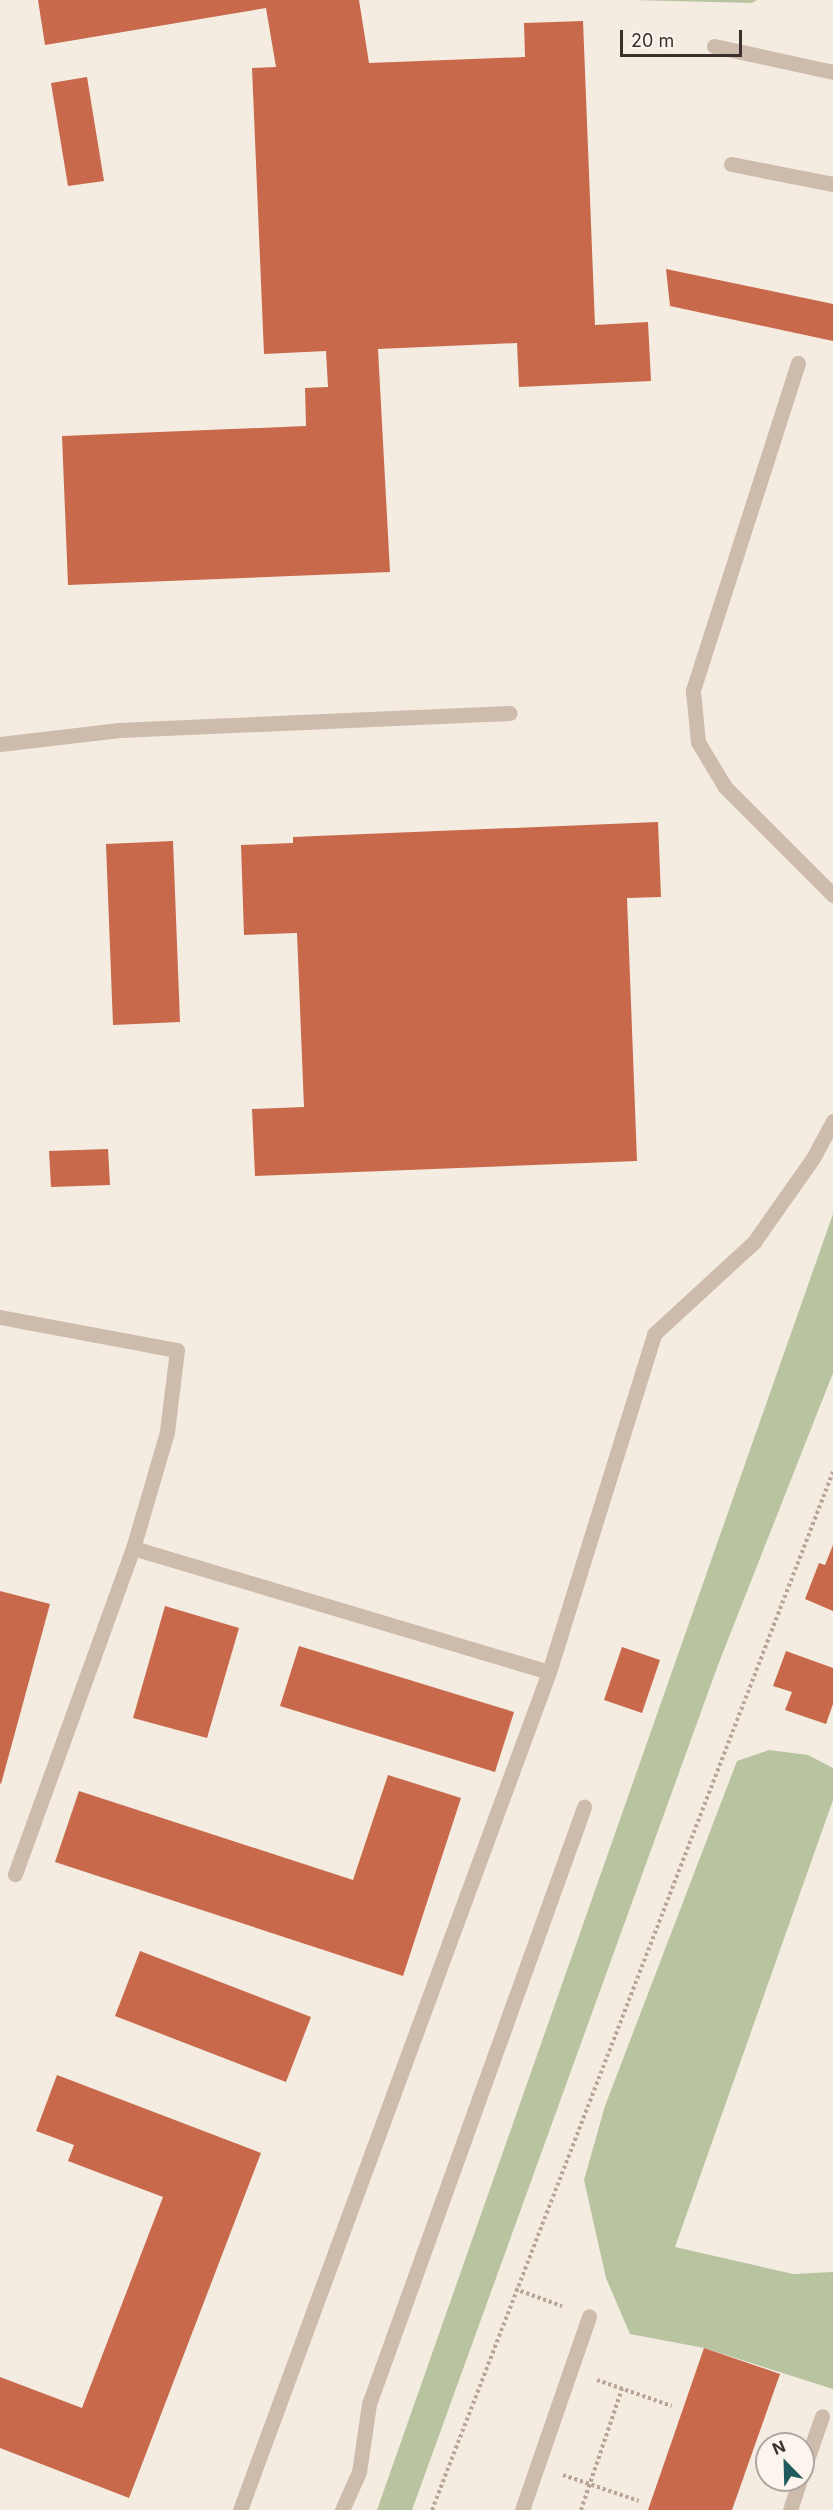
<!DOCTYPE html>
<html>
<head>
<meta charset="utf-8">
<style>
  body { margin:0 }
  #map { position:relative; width:833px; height:2510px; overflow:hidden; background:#f4ebe1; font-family:Inter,sans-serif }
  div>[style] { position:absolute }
  .green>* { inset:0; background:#b8c4a0 }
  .building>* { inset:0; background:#c8694b }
  .path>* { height:4px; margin-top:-2px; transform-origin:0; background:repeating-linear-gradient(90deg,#b9a596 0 3px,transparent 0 6px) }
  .lane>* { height:15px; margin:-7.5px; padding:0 7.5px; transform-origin:7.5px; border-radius:7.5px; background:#cdbbac }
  span { translate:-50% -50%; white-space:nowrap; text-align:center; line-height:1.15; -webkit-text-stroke:5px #fbf5ee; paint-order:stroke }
  .north { position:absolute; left:755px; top:2432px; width:60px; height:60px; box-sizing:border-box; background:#fbf5ee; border:2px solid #aea6a0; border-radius:50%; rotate:337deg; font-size:16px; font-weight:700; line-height:24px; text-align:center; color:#3b302b }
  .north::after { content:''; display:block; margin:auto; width:21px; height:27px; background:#1f5a5e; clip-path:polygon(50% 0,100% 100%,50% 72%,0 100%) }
  .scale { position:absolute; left:620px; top:30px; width:122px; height:27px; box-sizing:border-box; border:3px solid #3b302b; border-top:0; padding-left:8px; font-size:18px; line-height:21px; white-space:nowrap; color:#3b302b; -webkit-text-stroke:4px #fbf5ee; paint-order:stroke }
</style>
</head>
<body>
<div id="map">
  <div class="green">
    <div style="clip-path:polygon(633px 0,757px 0,752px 3px)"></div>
    <div style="clip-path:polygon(833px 1214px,833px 1373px,718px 1665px,412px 2510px,377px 2510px)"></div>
    <div style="clip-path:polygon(769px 1750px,808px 1755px,833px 1768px,833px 1800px,675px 2247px,793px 2274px,833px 2272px,833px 2389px,704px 2348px,630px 2334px,606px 2278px,584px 2180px,605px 2106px,737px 1761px)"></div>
  </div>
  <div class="building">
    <div style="clip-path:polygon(38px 0,359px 0,369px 63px,525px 57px,524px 23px,583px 21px,595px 325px,648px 322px,651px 381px,519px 387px,517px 343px,378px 349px,390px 572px,68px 585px,62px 436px,306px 426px,305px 388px,328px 387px,326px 351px,264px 354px,252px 68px,276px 67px,266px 8px,45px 45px)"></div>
    <div style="clip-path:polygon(87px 77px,104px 181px,68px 186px,51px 83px)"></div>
    <div style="clip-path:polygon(666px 269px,833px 304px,833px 341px,670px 306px)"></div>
    <div style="clip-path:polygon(658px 822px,661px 897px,627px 898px,637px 1161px,255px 1176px,252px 1109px,304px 1107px,297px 933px,244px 935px,241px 845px,293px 843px,293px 837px)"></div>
    <div style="clip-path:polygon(173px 841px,180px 1022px,113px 1025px,106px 844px)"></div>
    <div style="clip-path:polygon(108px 1149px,110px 1185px,51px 1187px,49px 1151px)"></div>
    <div style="clip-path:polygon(833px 1545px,833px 1611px,805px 1599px,819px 1563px,825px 1565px)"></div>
    <div style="clip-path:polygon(0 1591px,50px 1604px,1px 1784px,0 1783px)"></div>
    <div style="clip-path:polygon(165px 1606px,239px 1628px,207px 1738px,133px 1718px)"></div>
    <div style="clip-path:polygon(299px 1646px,514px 1712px,495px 1772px,280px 1706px)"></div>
    <div style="clip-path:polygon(622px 1647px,660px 1660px,642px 1713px,604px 1700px)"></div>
    <div style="clip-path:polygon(786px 1651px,833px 1668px,833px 1704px,826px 1724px,785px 1710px,792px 1692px,773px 1686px)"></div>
    <div style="clip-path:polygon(388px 1775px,461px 1798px,403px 1976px,55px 1862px,79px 1791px,353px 1880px)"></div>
    <div style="clip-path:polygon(140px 1951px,311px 2017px,286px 2082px,115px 2016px)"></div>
    <div style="clip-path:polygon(57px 2075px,261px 2153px,129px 2498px,0 2448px,0 2377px,82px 2408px,163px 2197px,68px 2161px,74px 2145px,36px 2131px)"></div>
    <div style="clip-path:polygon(704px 2348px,780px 2374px,732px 2510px,648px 2510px)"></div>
  </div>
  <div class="path">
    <div style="left:515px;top:2289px;width:50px;rotate:19.9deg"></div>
    <div style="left:597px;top:2380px;width:79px;rotate:19.1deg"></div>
    <div style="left:563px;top:2475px;width:80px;rotate:18.9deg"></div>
    <div style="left:432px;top:2510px;width:1113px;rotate:-68.88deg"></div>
    <div style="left:581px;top:2510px;width:128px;rotate:-71.3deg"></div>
  </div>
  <div class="lane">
    <div style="left:714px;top:46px;width:122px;rotate:12.3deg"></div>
    <div style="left:731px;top:164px;width:104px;rotate:11.1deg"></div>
    <div style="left:798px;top:363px;width:344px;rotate:107.8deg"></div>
    <div style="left:693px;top:691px;width:51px;rotate:84.4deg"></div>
    <div style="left:698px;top:742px;width:52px;rotate:59deg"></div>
    <div style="left:725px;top:787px;width:153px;rotate:45deg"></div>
    <div style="left:0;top:744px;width:120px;rotate:-6.7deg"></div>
    <div style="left:119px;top:730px;width:391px;rotate:-2.5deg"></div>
    <div style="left:0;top:1317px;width:180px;rotate:10.6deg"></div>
    <div style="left:177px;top:1350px;width:83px;rotate:97deg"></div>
    <div style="left:167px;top:1432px;width:121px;rotate:106.3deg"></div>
    <div style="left:133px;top:1548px;width:347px;rotate:109.9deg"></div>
    <div style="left:133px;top:1548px;width:434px;rotate:16.6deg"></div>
    <div style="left:549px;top:1672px;width:893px;rotate:110.24deg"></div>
    <div style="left:549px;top:1672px;width:354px;rotate:-72.7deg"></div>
    <div style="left:654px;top:1334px;width:136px;rotate:-42.6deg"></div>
    <div style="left:754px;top:1242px;width:103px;rotate:-54.9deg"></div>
    <div style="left:813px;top:1158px;width:42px;rotate:-61.6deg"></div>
    <div style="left:803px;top:2471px;width:58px;rotate:-70.9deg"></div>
    <div style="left:342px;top:2510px;width:42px;rotate:-65.9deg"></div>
    <div style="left:359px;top:2472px;width:69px;rotate:-81.6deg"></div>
    <div style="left:369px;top:2404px;width:635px;rotate:-70.19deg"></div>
    <div style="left:522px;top:2510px;width:205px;rotate:-70.9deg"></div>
    <div style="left:790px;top:2510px;width:32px;rotate:-72deg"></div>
  </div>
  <div class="north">N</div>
  <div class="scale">20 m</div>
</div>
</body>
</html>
